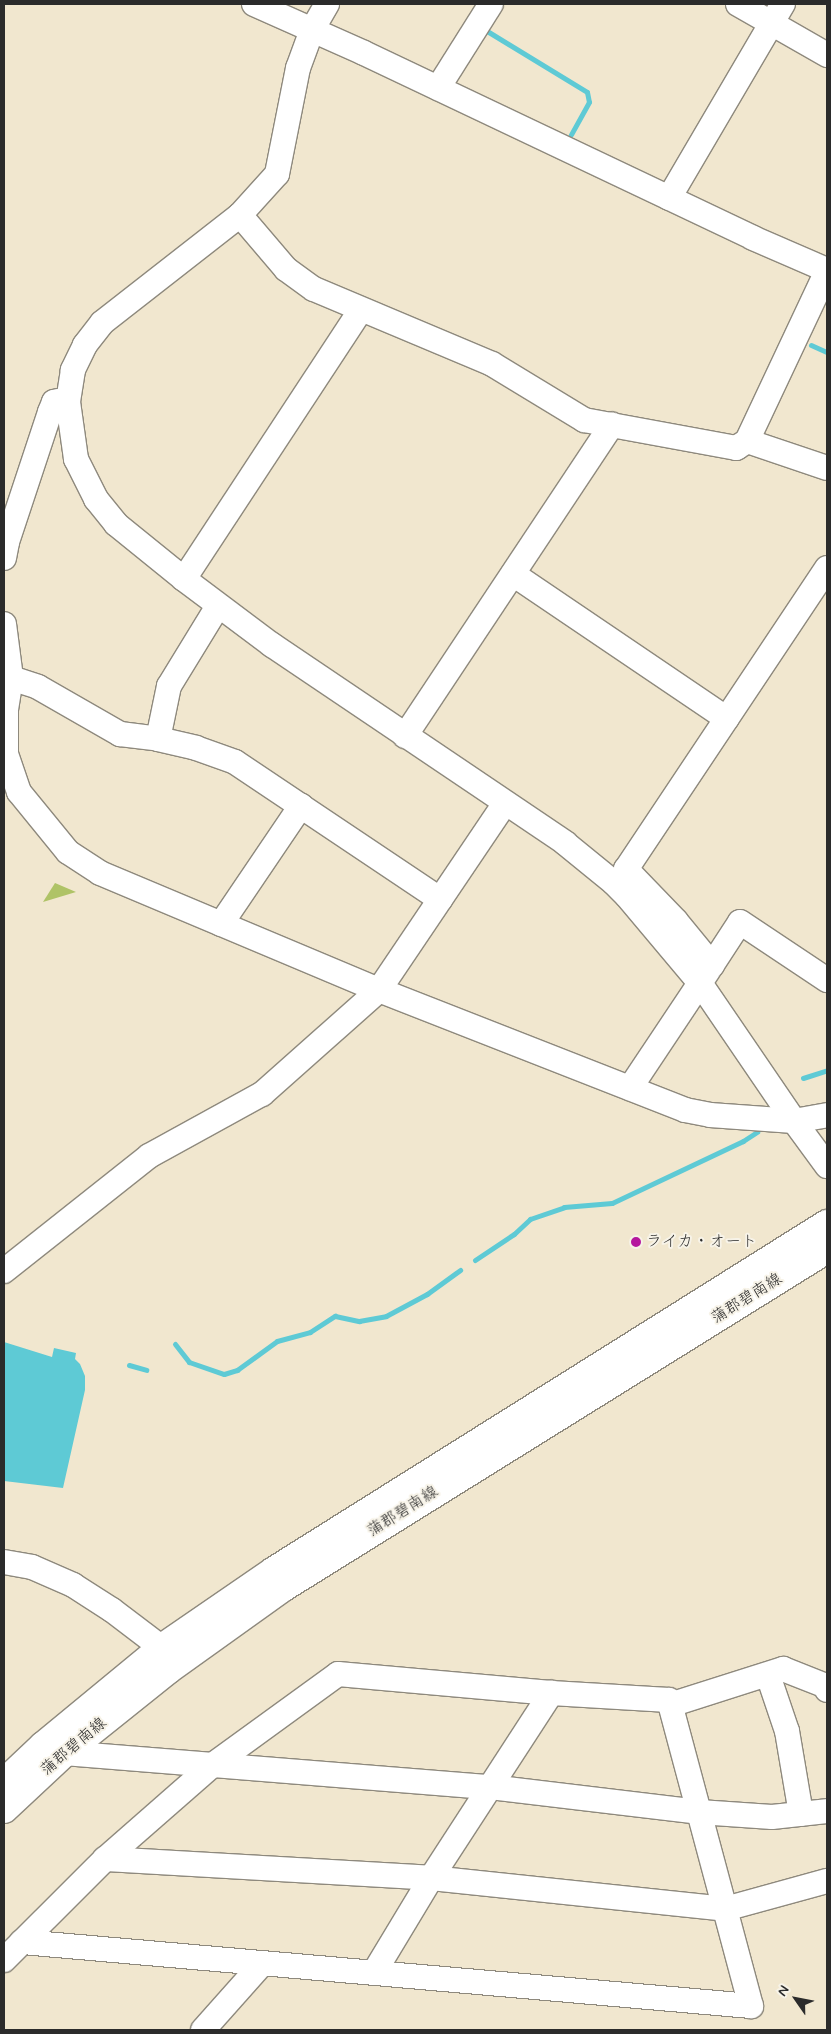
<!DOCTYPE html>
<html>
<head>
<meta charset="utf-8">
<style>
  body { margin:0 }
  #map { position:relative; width:831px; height:2034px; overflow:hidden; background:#f1e7cf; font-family:Mynerve,"Klee One",sans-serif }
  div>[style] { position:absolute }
  .green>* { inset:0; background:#afc367 }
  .water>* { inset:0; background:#5ecad5 }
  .stream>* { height:5px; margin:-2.5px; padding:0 2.5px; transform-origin:2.5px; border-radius:2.5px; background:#5ecad5 }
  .roads { filter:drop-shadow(1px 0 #8e897d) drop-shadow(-1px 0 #8e897d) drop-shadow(0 1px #8e897d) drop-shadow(0 -1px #8e897d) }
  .minor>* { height:24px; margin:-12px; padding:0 12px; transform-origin:12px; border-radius:12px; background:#fff }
  .major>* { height:28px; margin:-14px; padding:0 14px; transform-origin:14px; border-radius:14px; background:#fff }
  .dots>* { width:14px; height:14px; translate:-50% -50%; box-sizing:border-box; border:2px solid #f7f3e8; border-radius:50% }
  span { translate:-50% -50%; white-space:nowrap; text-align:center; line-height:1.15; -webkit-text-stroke:4px #f7f3e8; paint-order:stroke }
  .poi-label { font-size:16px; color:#2b2b2b }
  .left { translate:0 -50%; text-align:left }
  .street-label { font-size:16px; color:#2b2b2b }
  .frame { position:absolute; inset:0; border:5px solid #2b2b2b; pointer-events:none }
  .north { position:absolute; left:771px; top:1974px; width:50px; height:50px; -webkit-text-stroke:4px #f7f3e8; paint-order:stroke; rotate:303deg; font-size:14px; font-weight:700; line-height:20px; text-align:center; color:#2b2b2b }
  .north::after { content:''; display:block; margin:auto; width:18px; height:22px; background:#2b2b2b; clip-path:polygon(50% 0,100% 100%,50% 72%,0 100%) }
</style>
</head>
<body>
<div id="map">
  <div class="green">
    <div style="clip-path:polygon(55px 883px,76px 892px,43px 902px)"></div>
  </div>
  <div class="water">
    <div style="clip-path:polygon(4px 1342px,52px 1357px,54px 1348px,76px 1353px,75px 1359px,80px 1364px,85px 1376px,85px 1390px,63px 1488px,4px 1481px)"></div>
  </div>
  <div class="stream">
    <div style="left:487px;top:31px;width:117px;rotate:31.4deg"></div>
    <div style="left:587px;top:92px;width:10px;rotate:79deg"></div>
    <div style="left:589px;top:102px;width:37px;rotate:119deg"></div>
    <div style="left:811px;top:345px;width:17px;rotate:24deg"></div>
    <div style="left:803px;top:1078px;width:25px;rotate:-18deg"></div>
    <div style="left:475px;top:1260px;width:47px;rotate:-33.7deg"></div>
    <div style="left:514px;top:1234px;width:22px;rotate:-43deg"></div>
    <div style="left:530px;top:1219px;width:36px;rotate:-19deg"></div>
    <div style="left:564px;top:1207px;width:48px;rotate:-4.8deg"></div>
    <div style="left:612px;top:1203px;width:145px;rotate:-25.3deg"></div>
    <div style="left:743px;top:1141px;width:17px;rotate:-33deg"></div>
    <div style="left:175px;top:1344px;width:23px;rotate:52deg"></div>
    <div style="left:189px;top:1362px;width:37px;rotate:19deg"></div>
    <div style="left:224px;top:1374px;width:14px;rotate:-17deg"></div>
    <div style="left:237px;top:1370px;width:49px;rotate:-35.9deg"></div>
    <div style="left:277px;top:1341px;width:34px;rotate:-15deg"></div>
    <div style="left:310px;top:1332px;width:30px;rotate:-33deg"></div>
    <div style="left:335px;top:1316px;width:25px;rotate:12deg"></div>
    <div style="left:359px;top:1321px;width:27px;rotate:-10deg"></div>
    <div style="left:386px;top:1316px;width:47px;rotate:-28.2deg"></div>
    <div style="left:427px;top:1294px;width:41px;rotate:-36deg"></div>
    <div style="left:129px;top:1365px;width:18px;rotate:16deg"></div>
  </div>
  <div class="roads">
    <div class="minor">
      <div style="left:254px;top:4px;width:120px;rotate:24deg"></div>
      <div style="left:364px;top:53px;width:431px;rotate:25.4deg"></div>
      <div style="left:753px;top:238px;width:81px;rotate:23.4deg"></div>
      <div style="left:327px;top:4px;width:30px;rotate:120deg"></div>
      <div style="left:312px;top:30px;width:40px;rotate:110.2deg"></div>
      <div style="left:298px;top:68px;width:108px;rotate:101.2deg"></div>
      <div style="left:277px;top:174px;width:55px;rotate:132.1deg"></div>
      <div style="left:240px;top:215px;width:175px;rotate:142deg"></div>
      <div style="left:102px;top:323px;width:28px;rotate:128deg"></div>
      <div style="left:85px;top:345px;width:28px;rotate:116deg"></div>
      <div style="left:73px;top:370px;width:32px;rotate:99deg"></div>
      <div style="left:68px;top:402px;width:58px;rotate:82deg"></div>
      <div style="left:76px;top:459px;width:45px;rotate:63.4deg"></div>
      <div style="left:96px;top:499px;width:32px;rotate:51deg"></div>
      <div style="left:116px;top:524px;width:87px;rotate:39deg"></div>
      <div style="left:184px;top:579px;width:110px;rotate:36.9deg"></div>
      <div style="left:272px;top:645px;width:354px;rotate:34deg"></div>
      <div style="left:565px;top:843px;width:63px;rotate:39.2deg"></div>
      <div style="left:614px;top:883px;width:18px;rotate:45deg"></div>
      <div style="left:627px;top:896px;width:114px;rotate:50deg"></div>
      <div style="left:700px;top:983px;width:167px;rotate:55.7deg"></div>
      <div style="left:794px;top:1121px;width:34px;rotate:-10deg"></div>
      <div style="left:738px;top:4px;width:103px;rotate:29.8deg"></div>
      <div style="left:438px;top:88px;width:99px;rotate:-57.8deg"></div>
      <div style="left:669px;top:198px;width:225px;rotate:-59.6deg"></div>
      <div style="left:240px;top:215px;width:71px;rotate:49.6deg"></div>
      <div style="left:286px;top:269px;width:34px;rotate:36deg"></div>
      <div style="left:314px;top:289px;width:193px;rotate:22.8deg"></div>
      <div style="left:492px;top:364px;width:108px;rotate:31.3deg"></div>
      <div style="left:584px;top:420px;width:155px;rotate:10.4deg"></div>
      <div style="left:736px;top:448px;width:13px;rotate:-32deg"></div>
      <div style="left:747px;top:441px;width:188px;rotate:-64.8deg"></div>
      <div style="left:747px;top:441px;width:84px;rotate:18.6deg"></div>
      <div style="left:4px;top:558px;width:16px;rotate:-79deg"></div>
      <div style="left:7px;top:542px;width:137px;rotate:-71.7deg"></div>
      <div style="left:50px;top:412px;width:11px;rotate:-68deg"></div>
      <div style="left:54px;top:402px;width:5px;rotate:-11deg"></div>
      <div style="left:59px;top:401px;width:10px;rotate:24deg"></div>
      <div style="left:827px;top:568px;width:362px;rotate:123.7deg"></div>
      <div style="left:626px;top:869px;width:72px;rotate:46.1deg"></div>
      <div style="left:676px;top:921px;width:57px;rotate:50.7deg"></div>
      <div style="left:712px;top:965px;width:51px;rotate:-56.9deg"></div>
      <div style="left:740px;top:922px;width:105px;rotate:33.7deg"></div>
      <div style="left:513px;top:574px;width:258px;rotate:34.1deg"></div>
      <div style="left:184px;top:579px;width:322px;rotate:-56.7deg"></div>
      <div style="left:4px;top:624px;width:54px;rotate:82.6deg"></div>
      <div style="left:11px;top:678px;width:33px;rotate:99deg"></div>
      <div style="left:6px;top:711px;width:43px;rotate:90deg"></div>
      <div style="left:6px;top:754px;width:40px;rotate:71.1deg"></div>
      <div style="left:19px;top:792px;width:77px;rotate:50.8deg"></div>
      <div style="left:68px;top:852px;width:38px;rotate:33deg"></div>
      <div style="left:100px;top:873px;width:303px;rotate:22.8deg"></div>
      <div style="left:379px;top:990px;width:329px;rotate:21.4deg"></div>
      <div style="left:685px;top:1110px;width:25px;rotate:11deg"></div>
      <div style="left:710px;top:1115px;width:84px;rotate:4.1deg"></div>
      <div style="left:794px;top:1121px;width:56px;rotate:53.7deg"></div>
      <div style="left:11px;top:678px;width:28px;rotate:18deg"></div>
      <div style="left:38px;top:687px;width:95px;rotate:29.8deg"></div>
      <div style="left:120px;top:734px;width:38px;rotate:7deg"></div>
      <div style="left:158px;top:739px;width:39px;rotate:13deg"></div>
      <div style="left:196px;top:748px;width:41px;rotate:19.7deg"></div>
      <div style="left:235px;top:762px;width:247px;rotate:33.8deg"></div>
      <div style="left:405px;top:736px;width:374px;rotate:-56.4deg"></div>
      <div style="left:158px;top:739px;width:54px;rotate:-78.3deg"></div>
      <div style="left:169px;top:686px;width:94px;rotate:-58.5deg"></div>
      <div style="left:221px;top:924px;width:143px;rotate:-55.9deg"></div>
      <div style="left:630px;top:1088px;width:141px;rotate:-56.3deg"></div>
      <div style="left:4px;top:1271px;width:185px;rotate:-38.4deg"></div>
      <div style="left:149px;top:1156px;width:129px;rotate:-28.8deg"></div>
      <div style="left:262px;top:1094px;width:157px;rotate:-41.6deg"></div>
      <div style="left:379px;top:990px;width:225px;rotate:-56deg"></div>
      <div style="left:4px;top:1562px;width:28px;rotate:10deg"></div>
      <div style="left:32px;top:1567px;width:45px;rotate:23.7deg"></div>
      <div style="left:73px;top:1585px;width:46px;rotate:32.7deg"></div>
      <div style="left:112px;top:1610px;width:63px;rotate:37.2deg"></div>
      <div style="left:768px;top:1675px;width:59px;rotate:71.3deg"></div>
      <div style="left:787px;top:1731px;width:84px;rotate:80.4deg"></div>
      <div style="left:670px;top:1705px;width:119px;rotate:-17.7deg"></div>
      <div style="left:783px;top:1669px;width:46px;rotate:21.6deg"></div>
      <div style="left:826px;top:1686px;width:4px;rotate:76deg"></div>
      <div style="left:64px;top:1753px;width:427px;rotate:4.6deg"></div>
      <div style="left:490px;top:1787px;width:210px;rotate:6.8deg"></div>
      <div style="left:699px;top:1812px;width:73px;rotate:3.9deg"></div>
      <div style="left:772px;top:1817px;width:55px;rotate:-6.2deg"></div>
      <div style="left:105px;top:1859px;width:327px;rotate:3.3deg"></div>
      <div style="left:431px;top:1878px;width:296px;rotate:6deg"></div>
      <div style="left:725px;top:1909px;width:106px;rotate:-15.4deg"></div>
      <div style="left:4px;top:1960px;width:143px;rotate:-45deg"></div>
      <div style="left:105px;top:1859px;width:140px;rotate:-41.2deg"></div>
      <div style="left:210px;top:1767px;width:158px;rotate:-36deg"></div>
      <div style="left:338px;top:1674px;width:214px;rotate:5.1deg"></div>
      <div style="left:551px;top:1693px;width:118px;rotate:3.4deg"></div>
      <div style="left:669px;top:1700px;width:317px;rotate:75deg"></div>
      <div style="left:751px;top:2006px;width:732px;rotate:-174.98deg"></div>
      <div style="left:375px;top:1971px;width:109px;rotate:-58.9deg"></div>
      <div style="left:431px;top:1878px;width:221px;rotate:-57deg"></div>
      <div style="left:203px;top:2030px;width:87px;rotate:-48.3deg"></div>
    </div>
    <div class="major">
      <div style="left:4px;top:1783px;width:54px;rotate:-43.5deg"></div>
      <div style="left:43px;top:1746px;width:154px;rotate:-39.5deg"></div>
      <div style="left:162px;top:1648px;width:136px;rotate:-34.5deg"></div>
      <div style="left:274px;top:1571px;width:653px;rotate:-32.11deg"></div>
      <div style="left:4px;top:1809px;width:82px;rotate:-43deg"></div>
      <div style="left:64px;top:1753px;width:134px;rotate:-38.7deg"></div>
      <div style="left:169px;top:1669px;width:139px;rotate:-35.6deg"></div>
      <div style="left:282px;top:1588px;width:642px;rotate:-31.88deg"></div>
    </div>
  </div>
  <div class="dots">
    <div style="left:636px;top:1242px;background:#b5179e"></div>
  </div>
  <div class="poi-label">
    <span class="left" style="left:646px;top:1242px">ライカ・オート</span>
  </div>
  <div class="street-label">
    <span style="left:747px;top:1299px;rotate:-32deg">蒲郡碧南線</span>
    <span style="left:403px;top:1512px;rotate:-32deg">蒲郡碧南線</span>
    <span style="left:74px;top:1747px;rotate:-40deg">蒲郡碧南線</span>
  </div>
  <div class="frame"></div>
  <div class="north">N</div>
</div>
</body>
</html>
